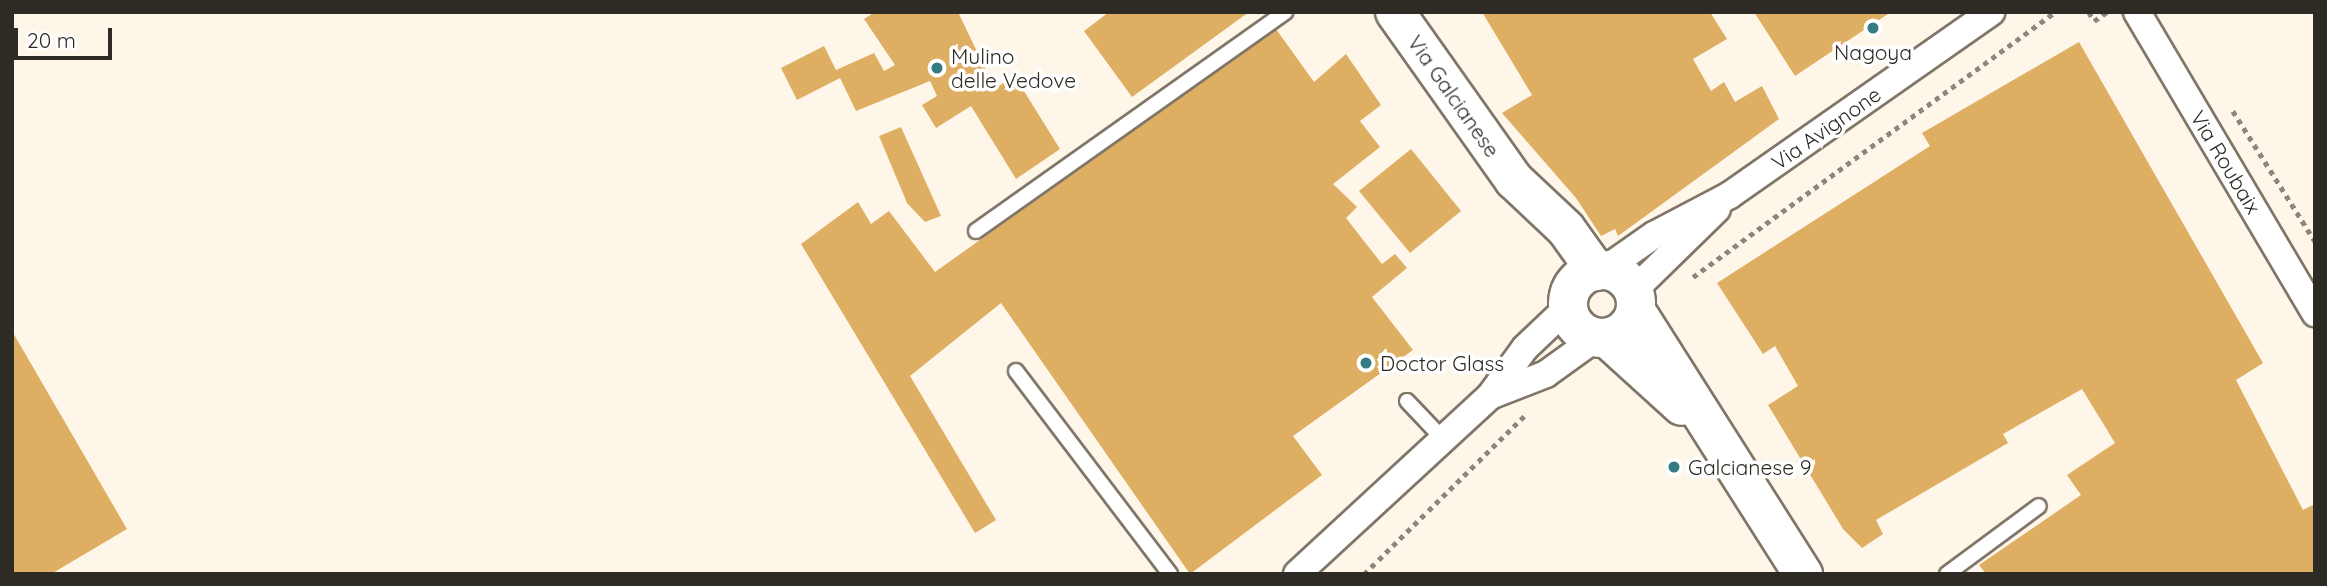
<!DOCTYPE html>
<html>
<head>
<meta charset="utf-8">
<style>
  body { margin:0 }
  #map { position:relative; width:2327px; height:586px; overflow:hidden; background:#fef6e9; font-family:Quicksand,sans-serif }
  div>[style] { position:absolute }
  .building>* { inset:0; background:#deaf62 }
  .path>* { height:4.5px; margin-top:-2.25px; transform-origin:0; background:repeating-linear-gradient(90deg,#8c867d 0 5px,transparent 0 10px) }
  .roads { filter:drop-shadow(2px 0 #807668) drop-shadow(-2px 0 #807668) drop-shadow(0 2px #807668) drop-shadow(0 -2px #807668) }
  .lane>* { height:14px; margin:-7px; padding:0 7px; transform-origin:7px; border-radius:7px; background:#fff }
  .street>* { height:26px; margin:-13px; padding:0 13px; transform-origin:13px; border-radius:13px; background:#fff }
  .secondary>* { height:38px; margin:-19px; padding:0 19px; transform-origin:19px; border-radius:19px; background:#fff }
  .secondary>.ring { margin:-19px; padding:0; box-sizing:content-box; background:none; border:38px solid #fff; border-radius:50% }
  .dots>* { width:19px; height:19px; translate:-50% -50%; box-sizing:border-box; border:4px solid #fff; border-radius:50% }
  span { translate:-50% -50%; white-space:nowrap; text-align:center; line-height:1.15; -webkit-text-stroke:7px #fff; paint-order:stroke }
  .poi-label { font-size:21px; color:#2e2a24 }
  .left { translate:0 -50%; text-align:left }
  .street-label { font-size:21px; color:#2e2a24 }
  .frame { position:absolute; inset:0; border:14px solid #2e2a24; pointer-events:none }
  .scale { position:absolute; left:14px; top:28px; width:98px; height:32px; box-sizing:border-box; border:4px solid #2e2a24; border-top:0; padding-left:9px; font-size:21px; line-height:24px; white-space:nowrap; color:#2e2a24; -webkit-text-stroke:5px #fff; paint-order:stroke }
</style>
</head>
<body>
<div id="map">
  <div class="building">
    <div style="clip-path:polygon(875px 12px,958px 12px,995px 89px,1014px 75px,1060px 149px,1016px 179px,971px 106px,936px 128px,922px 105px,937px 96px,930px 81px,856px 111px,840px 78px,797px 100px,781px 68px,824px 46px,836px 70px,874px 53px,884px 71px,895px 65px,864px 19px)"></div>
    <div style="clip-path:polygon(1109px 12px,1140px 13px,1249px 12px,1132px 97px,1084px 31px)"></div>
    <div style="clip-path:polygon(1482px 12px,1710px 12px,1727px 39px,1693px 59px,1711px 91px,1724px 82px,1735px 102px,1762px 86px,1779px 119px,1618px 236px,1615px 229px,1601px 236px,1576px 198px,1502px 113px,1532px 95px)"></div>
    <div style="clip-path:polygon(1754px 12px,1891px 12px,1795px 76px)"></div>
    <div style="clip-path:polygon(1276px 29px,1314px 82px,1346px 54px,1381px 105px,1360px 121px,1380px 147px,1333px 184px,1357px 207px,1346px 218px,1382px 264px,1395px 254px,1407px 268px,1372px 297px,1413px 350px,1293px 436px,1322px 475px,1190px 574px,1001px 303px,910px 376px,996px 520px,975px 533px,801px 244px,858px 202px,871px 224px,889px 211px,935px 272px)"></div>
    <div style="clip-path:polygon(2079px 42px,2263px 363px,2236px 380px,2303px 510px,2315px 504px,2315px 574px,1986px 574px,1979px 565px,2081px 495px,2067px 475px,2115px 443px,2082px 389px,2003px 434px,2008px 443px,1876px 520px,1883px 534px,1862px 548px,1843px 529px,1768px 405px,1798px 386px,1775px 346px,1763px 354px,1717px 283px,1930px 146px,1922px 133px)"></div>
    <div style="clip-path:polygon(901px 127px,941px 216px,925px 222px,907px 203px,879px 136px)"></div>
    <div style="clip-path:polygon(1411px 149px,1461px 211px,1410px 253px,1359px 191px)"></div>
    <div style="clip-path:polygon(12px 331px,127px 529px,51px 574px,12px 574px)"></div>
  </div>
  <div class="path">
    <div style="left:2089px;top:12px;width:10px;rotate:61deg"></div>
    <div style="left:2094px;top:21px;width:16px;rotate:-35deg"></div>
    <div style="left:2233px;top:111px;width:154px;rotate:57.8deg"></div>
    <div style="left:1693px;top:277px;width:449px;rotate:-36.2deg"></div>
    <div style="left:1364px;top:574px;width:226px;rotate:-44.6deg"></div>
  </div>
  <div class="roads">
    <div class="lane">
      <div style="left:976px;top:231px;width:379px;rotate:-35.3deg"></div>
      <div style="left:1016px;top:371px;width:255px;rotate:52.8deg"></div>
      <div style="left:1407px;top:401px;width:54px;rotate:46.5deg"></div>
      <div style="left:1947px;top:574px;width:114px;rotate:-36.5deg"></div>
    </div>
    <div class="street">
      <div style="left:2137px;top:12px;width:350px;rotate:59.4deg"></div>
      <div style="left:1604px;top:270px;width:61px;rotate:-35deg"></div>
      <div style="left:1654px;top:235px;width:86px;rotate:-27.8deg"></div>
      <div style="left:1730px;top:195px;width:319px;rotate:-35deg"></div>
      <div style="left:1633px;top:291px;width:117px;rotate:-44.3deg"></div>
      <div style="left:1490px;top:396px;width:60px;rotate:-21.4deg"></div>
      <div style="left:1546px;top:374px;width:62px;rotate:-35.8deg"></div>
      <div style="left:1297px;top:574px;width:263px;rotate:-42.7deg"></div>
      <div style="left:1490px;top:396px;width:59px;rotate:-53.9deg"></div>
      <div style="left:1525px;top:348px;width:59px;rotate:-43.6deg"></div>
    </div>
    <div class="secondary">
      <div style="left:1395px;top:12px;width:206px;rotate:54.7deg"></div>
      <div style="left:1514px;top:180px;width:71px;rotate:43.3deg"></div>
      <div style="left:1566px;top:229px;width:52px;rotate:54.5deg"></div>
      <div class="ring" style="left:1568px;top:270px;width:30px;height:30px"></div>
      <div style="left:1636px;top:311px;width:312px;rotate:57.6deg"></div>
      <div style="left:1607px;top:338px;width:101px;rotate:42.2deg"></div>
    </div>
  </div>
  <div class="dots">
    <div style="left:1873px;top:28px;background:#347c84"></div>
    <div style="left:937px;top:68px;background:#347c84"></div>
    <div style="left:1366px;top:363px;background:#347c84"></div>
    <div style="left:1674px;top:467px;background:#347c84"></div>
  </div>
  <div class="poi-label">
    <span style="left:1873px;top:52px">Nagoya</span>
    <span class="left" style="left:951px;top:68px">Mulino<br>delle Vedove</span>
    <span class="left" style="left:1380px;top:363px">Doctor Glass</span>
    <span class="left" style="left:1688px;top:467px">Galcianese 9</span>
  </div>
  <div class="street-label">
    <span style="left:1454px;top:96px;rotate:55deg">Via Galcianese</span>
    <span style="left:1826px;top:128px;rotate:-35deg">Via Avignone</span>
    <span style="left:2226px;top:162px;rotate:59deg">Via Roubaix</span>
  </div>
  <div class="frame"></div>
  <div class="scale">20 m</div>
</div>
</body>
</html>
